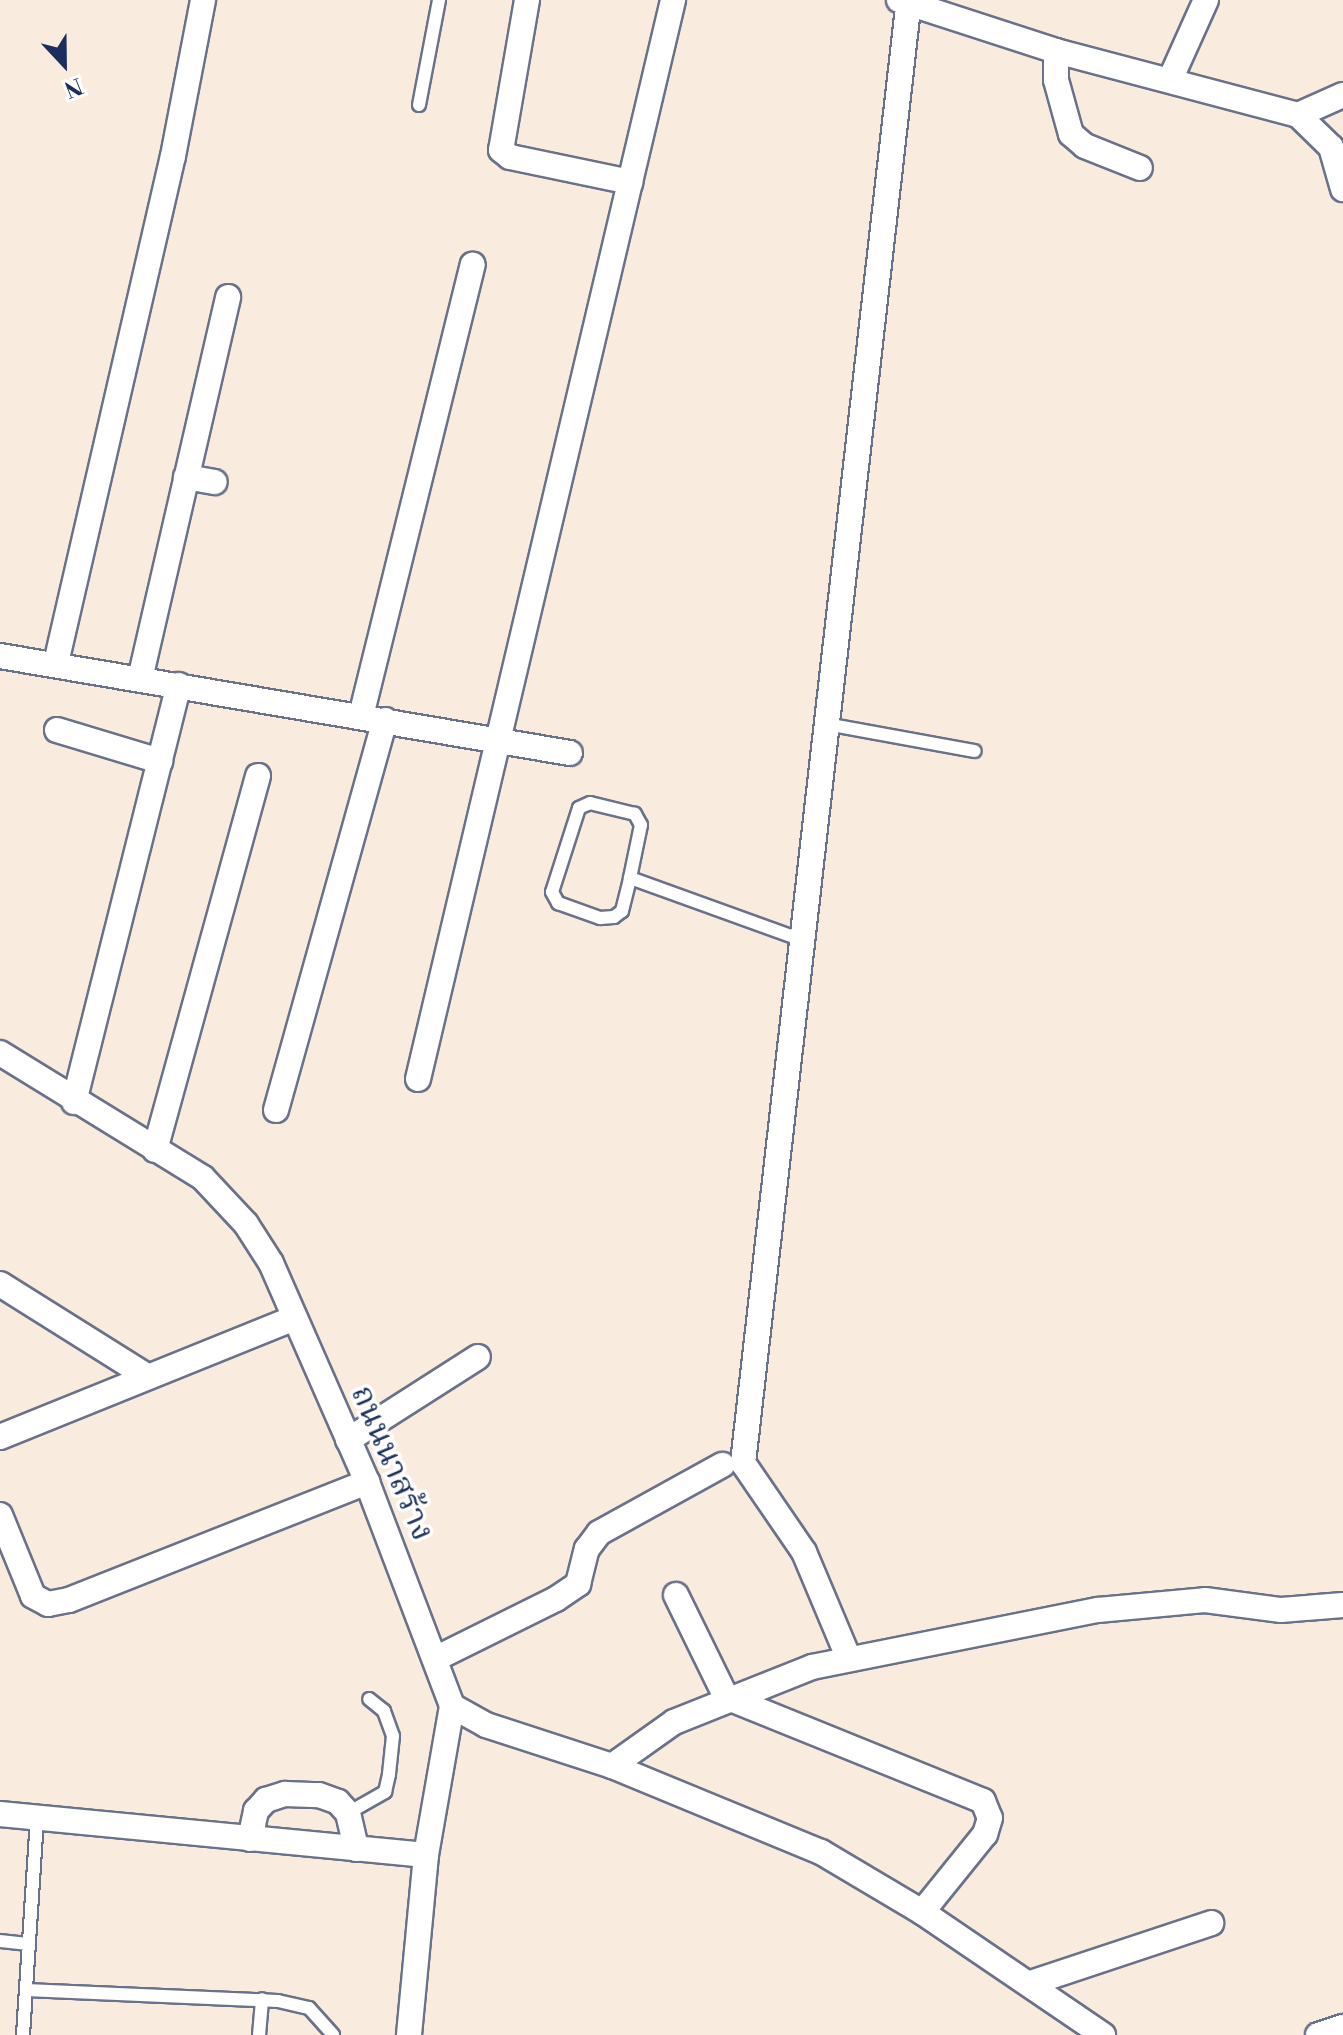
<!DOCTYPE html>
<html>
<head>
<meta charset="utf-8">
<style>
  body { margin:0 }
  #map { position:relative; width:1343px; height:2035px; overflow:hidden; background:#f9ecde; font-family:"Libre Bodoni","Noto Serif Thai",serif }
  div>[style] { position:absolute }
  .roads { filter:drop-shadow(2px 0 #69718b) drop-shadow(-2px 0 #69718b) drop-shadow(0 2px #69718b) drop-shadow(0 -2px #69718b) }
  .service>* { height:12px; margin:-6px; padding:0 6px; transform-origin:6px; border-radius:6px; background:#fff }
  .minor>* { height:24px; margin:-12px; padding:0 12px; transform-origin:12px; border-radius:12px; background:#fff }
  span { translate:-50% -50%; white-space:nowrap; text-align:center; line-height:1.15; -webkit-text-stroke:7px #fff; paint-order:stroke }
  .street-label { font-size:32px; color:#1b2f5e }
  .north { position:absolute; left:24px; top:24px; width:80px; height:80px; -webkit-text-stroke:6px #fff; paint-order:stroke; rotate:158deg; font-size:22px; font-weight:700; line-height:32px; text-align:center; color:#1b2f5e }
  .north::after { content:''; display:block; margin:auto; width:28px; height:36px; background:#1b2f5e; clip-path:polygon(50% 0,100% 100%,50% 72%,0 100%) }
</style>
</head>
<body>
<div id="map">
  <div class="roads">
    <div class="service">
      <div style="left:419px;top:105px;width:107px;rotate:-79.2deg"></div>
      <div style="left:826px;top:724px;width:151px;rotate:10.3deg"></div>
      <div style="left:630px;top:878px;width:54px;rotate:-78.3deg"></div>
      <div style="left:641px;top:825px;width:13px;rotate:-119deg"></div>
      <div style="left:635px;top:814px;width:46px;rotate:-166.3deg"></div>
      <div style="left:590px;top:803px;width:12px;rotate:156deg"></div>
      <div style="left:579px;top:808px;width:88px;rotate:107.8deg"></div>
      <div style="left:552px;top:892px;width:13px;rotate:61deg"></div>
      <div style="left:558px;top:903px;width:45px;rotate:19.7deg"></div>
      <div style="left:600px;top:918px;width:14px;rotate:-4deg"></div>
      <div style="left:614px;top:917px;width:10px;rotate:-37deg"></div>
      <div style="left:622px;top:911px;width:34px;rotate:-76deg"></div>
      <div style="left:630px;top:878px;width:183px;rotate:19.8deg"></div>
      <div style="left:348px;top:1813px;width:43px;rotate:-29.6deg"></div>
      <div style="left:385px;top:1792px;width:18px;rotate:-77deg"></div>
      <div style="left:389px;top:1774px;width:38px;rotate:-84deg"></div>
      <div style="left:393px;top:1736px;width:27px;rotate:-110deg"></div>
      <div style="left:384px;top:1711px;width:19px;rotate:-141deg"></div>
      <div style="left:0;top:1941px;width:29px;rotate:6deg"></div>
      <div style="left:26px;top:1990px;width:252px;rotate:2.5deg"></div>
      <div style="left:278px;top:2001px;width:32px;rotate:13deg"></div>
      <div style="left:309px;top:2008px;width:36px;rotate:48deg"></div>
      <div style="left:23px;top:2035px;width:217px;rotate:-86.3deg"></div>
      <div style="left:259px;top:2035px;width:36px;rotate:-85deg"></div>
    </div>
    <div class="minor">
      <div style="left:527px;top:0;width:152px;rotate:99.8deg"></div>
      <div style="left:501px;top:150px;width:11px;rotate:38deg"></div>
      <div style="left:510px;top:157px;width:123px;rotate:11.8deg"></div>
      <div style="left:899px;top:0;width:165px;rotate:18deg"></div>
      <div style="left:1056px;top:51px;width:250px;rotate:14.8deg"></div>
      <div style="left:1298px;top:115px;width:46px;rotate:44.1deg"></div>
      <div style="left:1331px;top:147px;width:44px;rotate:74.1deg"></div>
      <div style="left:1056px;top:51px;width:29px;rotate:90deg"></div>
      <div style="left:1056px;top:80px;width:56px;rotate:74.5deg"></div>
      <div style="left:1071px;top:134px;width:18px;rotate:41deg"></div>
      <div style="left:1085px;top:146px;width:59px;rotate:21.8deg"></div>
      <div style="left:1170px;top:80px;width:88px;rotate:-65.8deg"></div>
      <div style="left:1298px;top:115px;width:49px;rotate:-24deg"></div>
      <div style="left:186px;top:477px;width:29px;rotate:10deg"></div>
      <div style="left:0;top:656px;width:578px;rotate:9.66deg"></div>
      <div style="left:56px;top:663px;width:520px;rotate:-77.01deg"></div>
      <div style="left:173px;top:156px;width:159px;rotate:-79.1deg"></div>
      <div style="left:140px;top:679px;width:392px;rotate:-77deg"></div>
      <div style="left:361px;top:716px;width:465px;rotate:-76.1deg"></div>
      <div style="left:57px;top:730px;width:108px;rotate:16.8deg"></div>
      <div style="left:0;top:1053px;width:238px;rotate:31.6deg"></div>
      <div style="left:203px;top:1178px;width:63px;rotate:46.9deg"></div>
      <div style="left:246px;top:1224px;width:46px;rotate:57.3deg"></div>
      <div style="left:271px;top:1263px;width:239px;rotate:66.3deg"></div>
      <div style="left:367px;top:1482px;width:240px;rotate:69.2deg"></div>
      <div style="left:452px;top:1706px;width:151px;rotate:99.9deg"></div>
      <div style="left:426px;top:1855px;width:181px;rotate:95.4deg"></div>
      <div style="left:418px;top:1079px;width:1109px;rotate:-76.7deg"></div>
      <div style="left:74px;top:1102px;width:430px;rotate:-75.9deg"></div>
      <div style="left:276px;top:1110px;width:405px;rotate:-74.4deg"></div>
      <div style="left:155px;top:1150px;width:388px;rotate:-74.6deg"></div>
      <div style="left:0;top:1284px;width:175px;rotate:32.1deg"></div>
      <div style="left:0;top:1437px;width:317px;rotate:-22deg"></div>
      <div style="left:348px;top:1440px;width:154px;rotate:-32.6deg"></div>
      <div style="left:0;top:1515px;width:87px;rotate:67.8deg"></div>
      <div style="left:33px;top:1596px;width:17px;rotate:28deg"></div>
      <div style="left:48px;top:1604px;width:21px;rotate:-11deg"></div>
      <div style="left:69px;top:1600px;width:321px;rotate:-21.6deg"></div>
      <div style="left:676px;top:1595px;width:114px;rotate:63.9deg"></div>
      <div style="left:726px;top:1697px;width:277px;rotate:22deg"></div>
      <div style="left:983px;top:1801px;width:18px;rotate:68deg"></div>
      <div style="left:990px;top:1818px;width:17px;rotate:107deg"></div>
      <div style="left:985px;top:1834px;width:100px;rotate:128.9deg"></div>
      <div style="left:435px;top:1659px;width:135px;rotate:-26.4deg"></div>
      <div style="left:556px;top:1599px;width:27px;rotate:-34deg"></div>
      <div style="left:578px;top:1584px;width:36px;rotate:-76deg"></div>
      <div style="left:587px;top:1549px;width:20px;rotate:-53deg"></div>
      <div style="left:599px;top:1533px;width:141px;rotate:-28.9deg"></div>
      <div style="left:849px;top:1659px;width:116px;rotate:-112.8deg"></div>
      <div style="left:804px;top:1552px;width:108px;rotate:-124.4deg"></div>
      <div style="left:743px;top:1463px;width:1472px;rotate:-83.53deg"></div>
      <div style="left:452px;top:1706px;width:39px;rotate:29deg"></div>
      <div style="left:486px;top:1725px;width:133px;rotate:18deg"></div>
      <div style="left:612px;top:1766px;width:226px;rotate:22.4deg"></div>
      <div style="left:821px;top:1852px;width:117px;rotate:30.7deg"></div>
      <div style="left:922px;top:1912px;width:219px;rotate:34.2deg"></div>
      <div style="left:612px;top:1766px;width:76px;rotate:-35.4deg"></div>
      <div style="left:674px;top:1722px;width:149px;rotate:-21.7deg"></div>
      <div style="left:812px;top:1667px;width:292px;rotate:-11.3deg"></div>
      <div style="left:1098px;top:1610px;width:107px;rotate:-5.3deg"></div>
      <div style="left:1205px;top:1600px;width:77px;rotate:7.5deg"></div>
      <div style="left:1281px;top:1610px;width:62px;rotate:-4.6deg"></div>
      <div style="left:0;top:1814px;width:428px;rotate:5.5deg"></div>
      <div style="left:250px;top:1839px;width:29px;rotate:-78deg"></div>
      <div style="left:256px;top:1811px;width:15px;rotate:-48deg"></div>
      <div style="left:266px;top:1800px;width:20px;rotate:-18deg"></div>
      <div style="left:285px;top:1794px;width:34px;rotate:2deg"></div>
      <div style="left:319px;top:1795px;width:20px;rotate:20deg"></div>
      <div style="left:338px;top:1802px;width:15px;rotate:48deg"></div>
      <div style="left:348px;top:1813px;width:37px;rotate:77deg"></div>
      <div style="left:1031px;top:1983px;width:190px;rotate:-18.4deg"></div>
      <div style="left:1318px;top:2035px;width:26px;rotate:-18deg"></div>
    </div>
  </div>
  <div class="street-label">
    <span style="left:392px;top:1463px;rotate:67deg">ถนนนาสร้าง</span>
  </div>
  <div class="north">N</div>
</div>
</body>
</html>
